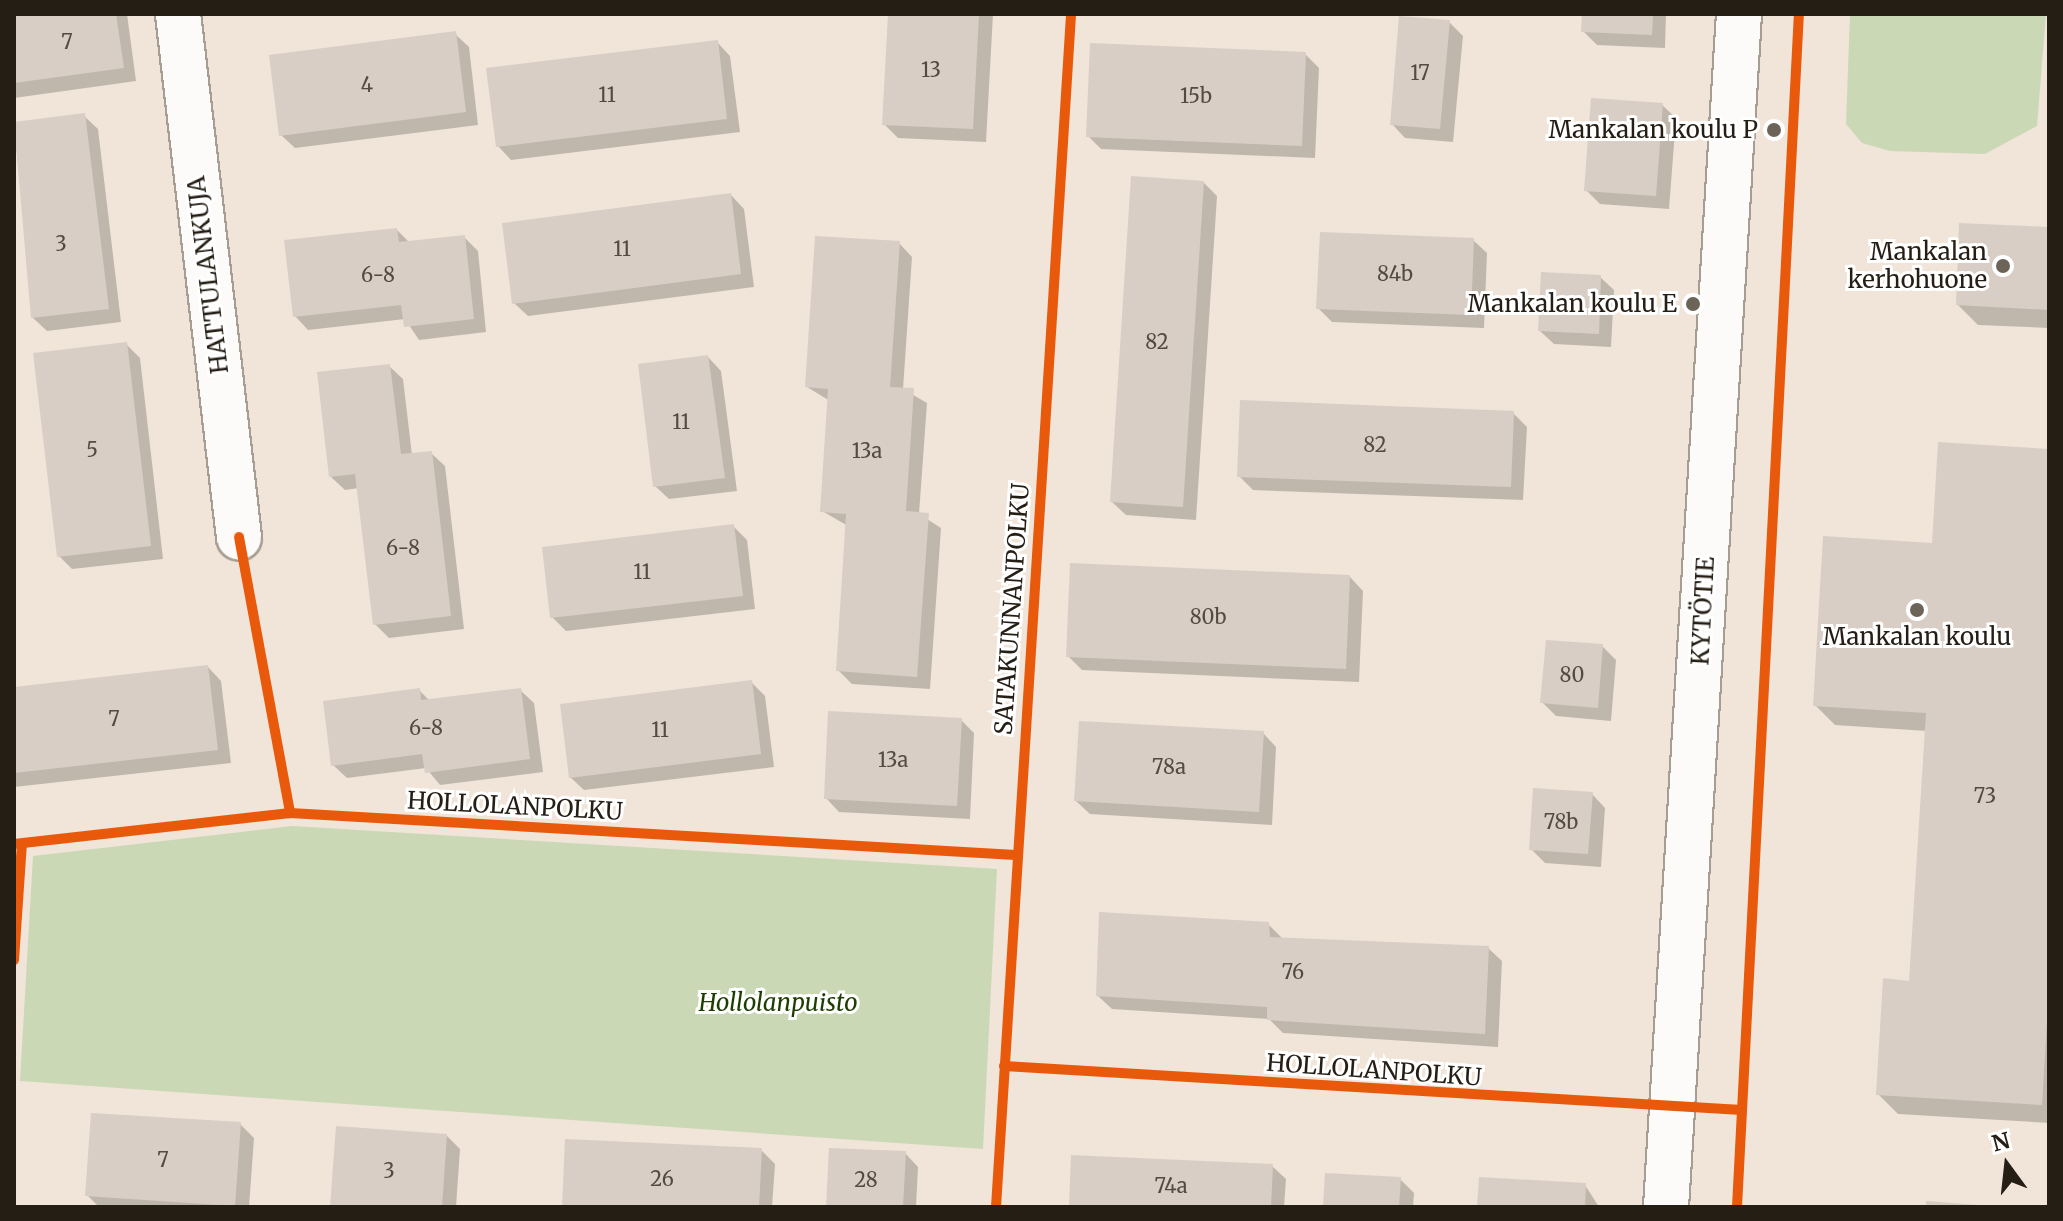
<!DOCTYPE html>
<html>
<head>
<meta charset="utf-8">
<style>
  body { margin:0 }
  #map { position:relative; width:2063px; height:1221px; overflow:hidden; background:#f0e5d8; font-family:Merriweather,serif }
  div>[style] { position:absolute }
  .green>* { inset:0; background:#cbd8b5 }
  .shadow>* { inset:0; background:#0003 }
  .building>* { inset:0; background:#d9cec6 }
  .roads { filter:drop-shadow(2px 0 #a69e93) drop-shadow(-2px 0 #a69e93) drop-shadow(0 2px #a69e93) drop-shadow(0 -2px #a69e93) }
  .minor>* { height:44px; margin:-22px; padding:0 22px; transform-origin:22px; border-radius:22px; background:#fdfbf9 }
  .cycleway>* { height:10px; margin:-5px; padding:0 5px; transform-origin:5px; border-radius:5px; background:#e8590c }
  .dots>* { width:22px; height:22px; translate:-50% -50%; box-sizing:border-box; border:4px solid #fff; border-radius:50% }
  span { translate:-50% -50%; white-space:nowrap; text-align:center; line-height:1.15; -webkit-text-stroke:6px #fff; paint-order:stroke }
  .number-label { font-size:20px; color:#534b42 }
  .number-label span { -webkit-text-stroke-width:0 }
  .poi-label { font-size:24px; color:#251e15 }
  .right { translate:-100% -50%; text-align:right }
  .street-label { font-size:24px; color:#251e15 }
  .park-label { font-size:24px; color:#1e3e00; font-style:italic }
  .frame { position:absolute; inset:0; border:16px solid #251e15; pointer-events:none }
  .north { position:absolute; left:1967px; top:1125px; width:80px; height:80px; -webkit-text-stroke:6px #fff; paint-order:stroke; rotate:345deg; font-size:22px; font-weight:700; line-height:32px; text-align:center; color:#251e15 }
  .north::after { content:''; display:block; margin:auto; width:28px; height:36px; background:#251e15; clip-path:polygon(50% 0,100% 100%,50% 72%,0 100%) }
</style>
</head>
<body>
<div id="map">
  <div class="green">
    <div style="clip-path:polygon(1850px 14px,2046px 14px,2037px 126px,1985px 154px,1890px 151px,1862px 143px,1846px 124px)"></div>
    <div style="clip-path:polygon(292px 826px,997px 869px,983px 1149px,20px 1081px,33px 856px)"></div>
  </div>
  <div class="shadow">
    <div style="clip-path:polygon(14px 14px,127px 14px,136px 81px,14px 98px)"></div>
    <div style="clip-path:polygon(890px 14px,993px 14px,986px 142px,898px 138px,884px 124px)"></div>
    <div style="clip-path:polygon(1584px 14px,1666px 14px,1665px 48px,1597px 45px,1583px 31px)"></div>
    <div style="clip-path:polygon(1449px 22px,1463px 36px,1453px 142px,1405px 138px,1392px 124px)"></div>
    <div style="clip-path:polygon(455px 34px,469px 47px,478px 125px,295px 148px,281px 135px)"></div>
    <div style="clip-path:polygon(717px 42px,730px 56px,740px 132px,511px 160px,498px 146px)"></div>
    <div style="clip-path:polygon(1305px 54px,1319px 68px,1315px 158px,1101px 149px,1088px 136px)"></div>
    <div style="clip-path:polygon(1662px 105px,1676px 118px,1669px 209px,1600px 204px,1586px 190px)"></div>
    <div style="clip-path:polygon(84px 116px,98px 129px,121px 322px,47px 331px,33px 318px,14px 124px)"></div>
    <div style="clip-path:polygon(1203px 182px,1217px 196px,1196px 520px,1126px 515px,1112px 502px)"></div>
    <div style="clip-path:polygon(731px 195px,744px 209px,754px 287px,528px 316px,514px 303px)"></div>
    <div style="clip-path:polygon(2049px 229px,2049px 328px,1978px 325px,1958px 305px)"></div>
    <div style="clip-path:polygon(397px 230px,410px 243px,464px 237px,478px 251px,486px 332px,419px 340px,405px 319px,308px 330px,295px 316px)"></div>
    <div style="clip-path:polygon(1473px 240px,1487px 253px,1484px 328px,1332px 322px,1318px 308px)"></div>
    <div style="clip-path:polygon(899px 243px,912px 257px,903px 389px,927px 403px,919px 514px,941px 528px,930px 689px,852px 684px,838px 670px,848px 526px,822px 511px,830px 401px,807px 387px)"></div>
    <div style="clip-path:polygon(1600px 277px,1614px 290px,1611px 347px,1554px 344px,1540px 331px)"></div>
    <div style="clip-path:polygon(126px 344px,140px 358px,163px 559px,72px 569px,59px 556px)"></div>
    <div style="clip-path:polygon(708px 357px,721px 371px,737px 491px,669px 499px,655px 486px)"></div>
    <div style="clip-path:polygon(389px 366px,403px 379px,412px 455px,431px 453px,445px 466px,464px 629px,389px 638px,375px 624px,359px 488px,345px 490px,331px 477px)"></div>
    <div style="clip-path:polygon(1513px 413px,1527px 427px,1523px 500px,1253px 490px,1239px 476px)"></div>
    <div style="clip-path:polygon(2049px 451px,2049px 1123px,1898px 1114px,1878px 1094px,1911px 983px,1927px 731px,1835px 725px,1815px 705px,1934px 545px)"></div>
    <div style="clip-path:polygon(733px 526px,747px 540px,755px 609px,566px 631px,552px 617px)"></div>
    <div style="clip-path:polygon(1350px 577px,1363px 591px,1359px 682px,1082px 670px,1068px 656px)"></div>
    <div style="clip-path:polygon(1602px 646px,1616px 660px,1611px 721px,1556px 716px,1542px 702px)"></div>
    <div style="clip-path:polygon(208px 667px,221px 681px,231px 763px,14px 787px,14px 689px)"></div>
    <div style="clip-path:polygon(751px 682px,765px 696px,774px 767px,584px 790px,570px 777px)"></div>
    <div style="clip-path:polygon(419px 690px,430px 701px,520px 690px,534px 703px,543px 772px,440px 785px,426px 768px,347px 778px,333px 765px)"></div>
    <div style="clip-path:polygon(961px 720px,974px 733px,970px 819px,839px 812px,826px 798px)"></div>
    <div style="clip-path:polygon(1263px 733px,1276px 747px,1272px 825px,1090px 814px,1076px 801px)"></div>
    <div style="clip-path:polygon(1592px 794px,1605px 808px,1601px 867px,1545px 863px,1531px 849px)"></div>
    <div style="clip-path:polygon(1268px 924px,1282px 938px,1488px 948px,1502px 961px,1498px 1047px,1283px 1033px,1269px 1019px,1112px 1009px,1098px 996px)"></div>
    <div style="clip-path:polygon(240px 1124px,254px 1138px,249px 1207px,99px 1207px,87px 1195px)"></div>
    <div style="clip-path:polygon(446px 1135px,460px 1149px,456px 1207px,332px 1207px)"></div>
    <div style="clip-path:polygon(761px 1150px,775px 1164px,772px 1207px,564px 1207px)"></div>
    <div style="clip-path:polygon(905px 1153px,918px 1167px,916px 1207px,828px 1207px)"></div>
    <div style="clip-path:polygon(1272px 1166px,1286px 1179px,1284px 1207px,1071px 1207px)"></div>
    <div style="clip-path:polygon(1400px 1179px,1414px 1193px,1413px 1207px,1325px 1207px)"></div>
    <div style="clip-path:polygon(1585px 1185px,1599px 1207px,1479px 1207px)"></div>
  </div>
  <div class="building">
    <div style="clip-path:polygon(14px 14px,116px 14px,124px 68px,14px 83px)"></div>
    <div style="clip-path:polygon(888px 14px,979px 14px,973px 129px,882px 125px)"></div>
    <div style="clip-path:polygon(1582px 14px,1653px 14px,1652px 35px,1581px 32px)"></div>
    <div style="clip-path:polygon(1399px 16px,1450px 20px,1440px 129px,1390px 125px)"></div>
    <div style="clip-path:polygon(456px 31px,466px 112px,279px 136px,269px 55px)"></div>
    <div style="clip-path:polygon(718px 40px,727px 119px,496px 147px,486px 68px)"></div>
    <div style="clip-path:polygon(1090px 43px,1306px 52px,1302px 146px,1086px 137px)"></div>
    <div style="clip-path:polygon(1591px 98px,1663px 103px,1656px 196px,1584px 191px)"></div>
    <div style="clip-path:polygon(85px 113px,109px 309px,31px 318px,14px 122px)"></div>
    <div style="clip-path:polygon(1131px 176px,1204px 181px,1183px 507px,1110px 502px)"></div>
    <div style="clip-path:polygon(731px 193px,741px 274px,512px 304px,502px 223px)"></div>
    <div style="clip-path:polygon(1959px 223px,2049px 227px,2049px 310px,1956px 305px)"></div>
    <div style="clip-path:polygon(397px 228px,399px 242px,465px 235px,474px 319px,404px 327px,401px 305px,293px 317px,284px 240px)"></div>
    <div style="clip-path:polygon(1320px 232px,1474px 238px,1471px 315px,1316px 309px)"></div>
    <div style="clip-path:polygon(815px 236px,900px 241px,890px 387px,914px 388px,906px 511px,929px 513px,917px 677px,836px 671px,846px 514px,820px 512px,828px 389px,805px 387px)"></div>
    <div style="clip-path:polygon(1541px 272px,1601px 275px,1599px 334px,1538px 331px)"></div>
    <div style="clip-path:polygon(127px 342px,151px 546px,57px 557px,33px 353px)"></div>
    <div style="clip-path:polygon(708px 355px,725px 478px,653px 487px,638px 364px)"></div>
    <div style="clip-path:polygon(390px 364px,401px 454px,432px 451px,451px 616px,373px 625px,355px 474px,329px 477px,317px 372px)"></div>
    <div style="clip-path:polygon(1240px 400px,1514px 411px,1511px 487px,1237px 477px)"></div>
    <div style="clip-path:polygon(1938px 442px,2049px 449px,2049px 986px,2042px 1105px,1876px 1095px,1883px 978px,1909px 981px,1926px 713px,1813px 706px,1823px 536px,1932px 543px)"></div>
    <div style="clip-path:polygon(734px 524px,743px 596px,550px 618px,542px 547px)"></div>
    <div style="clip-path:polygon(1070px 563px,1350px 575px,1346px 669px,1066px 657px)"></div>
    <div style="clip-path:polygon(1546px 640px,1603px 644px,1598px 708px,1540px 703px)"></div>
    <div style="clip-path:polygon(208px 665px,218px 750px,14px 773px,14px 687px)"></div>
    <div style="clip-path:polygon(752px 680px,761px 754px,569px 778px,560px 704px)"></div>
    <div style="clip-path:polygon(420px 688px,421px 700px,521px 688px,530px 759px,425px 773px,422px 754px,331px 766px,323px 701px)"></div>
    <div style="clip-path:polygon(828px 711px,962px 718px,957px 806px,824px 799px)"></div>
    <div style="clip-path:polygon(1079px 721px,1264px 731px,1259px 812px,1074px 801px)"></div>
    <div style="clip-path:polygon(1533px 788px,1593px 792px,1588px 854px,1529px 850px)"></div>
    <div style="clip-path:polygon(1099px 912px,1269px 922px,1270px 937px,1489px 946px,1485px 1034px,1267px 1020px,1267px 1007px,1096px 996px)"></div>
    <div style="clip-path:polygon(91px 1113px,241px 1122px,235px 1206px,85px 1196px)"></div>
    <div style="clip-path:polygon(336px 1126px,447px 1134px,442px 1207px,330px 1207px)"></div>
    <div style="clip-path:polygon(565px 1139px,762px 1148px,759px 1207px,562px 1207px)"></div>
    <div style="clip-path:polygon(829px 1148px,906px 1151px,903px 1207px,826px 1207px)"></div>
    <div style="clip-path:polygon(1071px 1155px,1273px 1164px,1271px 1207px,1069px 1207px)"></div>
    <div style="clip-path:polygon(1325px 1173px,1401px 1177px,1399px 1207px,1323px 1207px)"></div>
    <div style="clip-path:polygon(1479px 1177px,1586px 1183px,1585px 1207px,1477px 1207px)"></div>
    <div style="clip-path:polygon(1926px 1201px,1979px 1205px,1979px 1207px,1926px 1207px)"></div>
  </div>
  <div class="roads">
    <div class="minor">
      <div style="left:178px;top:14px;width:527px;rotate:83.35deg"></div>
      <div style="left:1666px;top:1207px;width:1195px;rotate:-86.5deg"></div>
    </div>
  </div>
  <div class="cycleway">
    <div style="left:239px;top:537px;width:281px;rotate:79.5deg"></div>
    <div style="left:14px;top:844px;width:278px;rotate:-6.4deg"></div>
    <div style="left:290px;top:813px;width:727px;rotate:3.31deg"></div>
    <div style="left:14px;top:960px;width:116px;rotate:-86.1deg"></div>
    <div style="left:1004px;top:1066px;width:739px;rotate:3.41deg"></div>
    <div style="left:996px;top:1207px;width:1195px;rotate:-86.4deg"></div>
    <div style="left:1737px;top:1207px;width:1195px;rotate:-87.03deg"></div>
  </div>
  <div class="dots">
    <div style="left:1774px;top:130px;background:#6c6459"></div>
    <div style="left:2003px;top:266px;background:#6c6459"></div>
    <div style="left:1693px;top:304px;background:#6c6459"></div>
    <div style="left:1917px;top:610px;background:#6c6459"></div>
  </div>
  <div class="number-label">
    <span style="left:67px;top:41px">7</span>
    <span style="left:931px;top:69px">13</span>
    <span style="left:1420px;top:72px">17</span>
    <span style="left:367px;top:84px">4</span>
    <span style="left:607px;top:94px">11</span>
    <span style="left:1196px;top:95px">15b</span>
    <span style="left:61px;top:243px">3</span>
    <span style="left:622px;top:248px">11</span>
    <span style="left:1395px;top:273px">84b</span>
    <span style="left:378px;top:274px">6-8</span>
    <span style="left:1157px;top:341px">82</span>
    <span style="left:681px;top:421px">11</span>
    <span style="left:1375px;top:444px">82</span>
    <span style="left:92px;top:449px">5</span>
    <span style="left:867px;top:450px">13a</span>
    <span style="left:403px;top:547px">6-8</span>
    <span style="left:642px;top:571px">11</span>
    <span style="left:1208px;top:616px">80b</span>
    <span style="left:1572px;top:674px">80</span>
    <span style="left:114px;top:718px">7</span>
    <span style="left:426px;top:727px">6-8</span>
    <span style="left:660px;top:729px">11</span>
    <span style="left:893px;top:759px">13a</span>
    <span style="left:1169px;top:766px">78a</span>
    <span style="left:1985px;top:795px">73</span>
    <span style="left:1561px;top:821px">78b</span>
    <span style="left:1293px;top:971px">76</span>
    <span style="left:163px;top:1159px">7</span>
    <span style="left:389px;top:1170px">3</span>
    <span style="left:662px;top:1178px">26</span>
    <span style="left:866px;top:1179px">28</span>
    <span style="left:1171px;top:1185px">74a</span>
  </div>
  <div class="poi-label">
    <span class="right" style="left:1758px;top:130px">Mankalan koulu P</span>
    <span class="right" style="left:1987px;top:266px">Mankalan<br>kerhohuone</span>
    <span class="right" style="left:1677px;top:304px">Mankalan koulu E</span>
    <span style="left:1917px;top:637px">Mankalan koulu</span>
  </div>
  <div class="street-label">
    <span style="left:208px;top:275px;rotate:-97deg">HATTULANKUJA</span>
    <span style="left:1012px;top:609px;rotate:-86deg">SATAKUNNANPOLKU</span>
    <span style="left:1703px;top:611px;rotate:-87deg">KYTÖTIE</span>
    <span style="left:515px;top:806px;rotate:3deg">HOLLOLANPOLKU</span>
    <span style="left:1374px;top:1070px;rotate:4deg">HOLLOLANPOLKU</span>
  </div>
  <div class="park-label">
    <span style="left:778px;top:1003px">Hollolanpuisto</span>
  </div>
  <div class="frame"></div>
  <div class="north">N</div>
</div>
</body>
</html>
